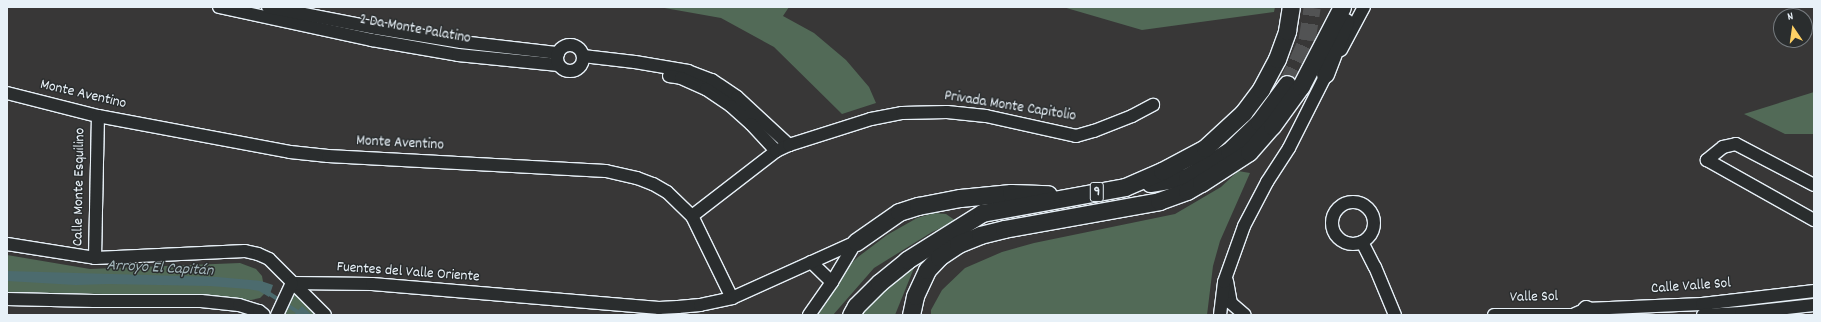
<!DOCTYPE html>
<html>
<head>
<meta charset="utf-8">
<style>
  body { margin:0 }
  #map { position:relative; width:1821px; height:322px; overflow:hidden; background:#383737; font-family:Dekko,sans-serif }
  div>[style] { position:absolute }
  .green>* { inset:0; background:#526a57 }
  .water>* { inset:0; background:#4c6b6e }
  .stream>* { height:3.5px; margin:-1.75px; padding:0 1.75px; transform-origin:1.75px; border-radius:1.75px; background:#4c6b6e }
  .highway-tunnel>* { height:17px; margin-top:-8.5px; transform-origin:0; background:repeating-linear-gradient(90deg,#525354 0 17px,transparent 0 25px) }
  .roads { filter:drop-shadow(1px 0 #e8f1f8) drop-shadow(-1px 0 #e8f1f8) drop-shadow(0 1px #e8f1f8) drop-shadow(0 -1px #e8f1f8) }
  .minor>* { height:12px; margin:-6px; padding:0 6px; transform-origin:6px; border-radius:6px; background:#2a2d2e }
  .minor>.ring { margin:-6px; padding:0; box-sizing:content-box; background:none; border:12px solid #2a2d2e; border-radius:50% }
  .highway>* { height:17px; margin:-8.5px; padding:0 8.5px; transform-origin:8.5px; border-radius:8.5px; background:#2a2d2e }
  span { translate:-50% -50%; white-space:nowrap; text-align:center; line-height:1.15; -webkit-text-stroke:3px #2a2d2e; paint-order:stroke }
  .shield-label span { padding:1px 3px; background:#2a2d2e; border:1px solid; border-radius:3px; -webkit-text-stroke-width:0 }
  .shield-label { font-size:14px; color:#e8f1f8; font-weight:700 }
  .street-label { font-size:15px; color:#e8f1f8 }
  .water-label { font-size:16px; color:#a2b5ba; font-style:italic }
  .frame { position:absolute; inset:0; border:8px solid #e8f1f8; pointer-events:none }
  .north { position:absolute; left:1773px; top:8px; width:40px; height:40px; box-sizing:border-box; background:#2a2d2e; border:1px solid #767b7f; border-radius:50%; rotate:347deg; font-size:11px; font-weight:700; line-height:16px; text-align:center; color:#e8f1f8 }
  .north::after { content:''; display:block; margin:auto; width:14px; height:18px; background:#ffd166; clip-path:polygon(50% 0,100% 100%,50% 72%,0 100%) }
</style>
</head>
<body>
<div id="map">
  <div class="green">
    <div style="clip-path:polygon(659px 7px,789px 7px,783px 16px,814px 33px,846px 60px,869px 87px,876px 103px,842px 114px,774px 47px,721px 18px)"></div>
    <div style="clip-path:polygon(1063px 7px,1275px 7px,1274px 12px,1142px 30px)"></div>
    <div style="clip-path:polygon(1814px 92px,1814px 134px,1785px 134px,1744px 114px)"></div>
    <div style="clip-path:polygon(1238px 171px,1250px 173px,1220px 241px,1213px 266px,1207px 315px,931px 315px,931px 310px,942px 290px,965px 268px,1002px 252px,1034px 243px,1175px 214px,1221px 187px)"></div>
    <div style="clip-path:polygon(934px 213px,946px 214px,956px 221px,932px 232px,874px 268px,833px 315px,809px 315px,832px 282px,858px 257px,887px 235px,917px 218px)"></div>
    <div style="clip-path:polygon(7px 255px,90px 269px,240px 263px,256px 269px,262px 276px,265px 293px,260px 298px,251px 300px,200px 296px,7px 292px)"></div>
    <div style="clip-path:polygon(916px 263px,895px 315px,855px 315px,863px 303px)"></div>
    <div style="clip-path:polygon(292px 283px,325px 315px,277px 315px)"></div>
  </div>
  <div class="water">
    <div style="clip-path:polygon(7px 271px,217px 277px,261px 281px,273px 285px,269px 297px,259px 291px,248px 289px,210px 286px,108px 284px,76px 285px,7px 281px)"></div>
    <div style="clip-path:polygon(302px 306px,312px 315px,294px 315px)"></div>
  </div>
  <div class="stream">
    <div style="left:267px;top:292px;width:43px;rotate:32.6deg"></div>
  </div>
  <div class="highway-tunnel">
    <div style="left:1287px;top:84px;width:48px;rotate:-65.6deg"></div>
    <div style="left:1307px;top:40px;width:33px;rotate:-81deg"></div>
  </div>
  <div class="roads">
    <div class="minor">
      <div style="left:219px;top:7px;width:157px;rotate:12.2deg"></div>
      <div style="left:372px;top:40px;width:87px;rotate:9.9deg"></div>
      <div style="left:458px;top:55px;width:101px;rotate:5.7deg"></div>
      <div style="left:268px;top:7px;width:110px;rotate:11deg"></div>
      <div style="left:376px;top:28px;width:86px;rotate:9.4deg"></div>
      <div style="left:461px;top:42px;width:98px;rotate:6.5deg"></div>
      <div class="ring" style="left:557px;top:45px;width:14px;height:14px"></div>
      <div style="left:1341px;top:50px;width:49px;rotate:-61.9deg"></div>
      <div style="left:583px;top:56px;width:52px;rotate:6.6deg"></div>
      <div style="left:635px;top:62px;width:54px;rotate:9.6deg"></div>
      <div style="left:688px;top:71px;width:26px;rotate:21deg"></div>
      <div style="left:712px;top:80px;width:30px;rotate:34deg"></div>
      <div style="left:737px;top:97px;width:71px;rotate:42.7deg"></div>
      <div style="left:669px;top:76px;width:12px;rotate:9deg"></div>
      <div style="left:681px;top:78px;width:27px;rotate:24deg"></div>
      <div style="left:706px;top:89px;width:30px;rotate:34deg"></div>
      <div style="left:731px;top:106px;width:27px;rotate:42deg"></div>
      <div style="left:751px;top:124px;width:37px;rotate:47deg"></div>
      <div style="left:7px;top:93px;width:94px;rotate:14.2deg"></div>
      <div style="left:98px;top:116px;width:195px;rotate:10.6deg"></div>
      <div style="left:290px;top:152px;width:38px;rotate:6deg"></div>
      <div style="left:328px;top:156px;width:278px;rotate:3.1deg"></div>
      <div style="left:606px;top:171px;width:32px;rotate:13deg"></div>
      <div style="left:637px;top:178px;width:17px;rotate:21deg"></div>
      <div style="left:653px;top:184px;width:16px;rotate:30deg"></div>
      <div style="left:667px;top:192px;width:35px;rotate:44deg"></div>
      <div style="left:692px;top:216px;width:91px;rotate:64deg"></div>
      <div style="left:1814px;top:185px;width:88px;rotate:-152.3deg"></div>
      <div style="left:1736px;top:144px;width:13px;rotate:167deg"></div>
      <div style="left:1723px;top:147px;width:21px;rotate:141deg"></div>
      <div style="left:1707px;top:160px;width:123px;rotate:29.3deg"></div>
      <div class="ring" style="left:1332px;top:202px;width:30px;height:30px"></div>
      <div style="left:692px;top:216px;width:106px;rotate:-37.7deg"></div>
      <div style="left:776px;top:151px;width:14px;rotate:-25deg"></div>
      <div style="left:789px;top:145px;width:86px;rotate:-17.6deg"></div>
      <div style="left:871px;top:119px;width:32px;rotate:-11deg"></div>
      <div style="left:902px;top:113px;width:45px;rotate:-1.3deg"></div>
      <div style="left:947px;top:112px;width:39px;rotate:6deg"></div>
      <div style="left:986px;top:116px;width:92px;rotate:12.5deg"></div>
      <div style="left:1076px;top:136px;width:19px;rotate:-16deg"></div>
      <div style="left:1094px;top:131px;width:41px;rotate:-21.5deg"></div>
      <div style="left:1132px;top:116px;width:24px;rotate:-28deg"></div>
      <div style="left:1362px;top:242px;width:28px;rotate:63deg"></div>
      <div style="left:1375px;top:267px;width:52px;rotate:67.4deg"></div>
      <div style="left:7px;top:244px;width:89px;rotate:9deg"></div>
      <div style="left:95px;top:258px;width:150px;rotate:-2.7deg"></div>
      <div style="left:245px;top:251px;width:13px;rotate:13deg"></div>
      <div style="left:258px;top:254px;width:12px;rotate:24deg"></div>
      <div style="left:269px;top:259px;width:79px;rotate:45deg"></div>
      <div style="left:95px;top:258px;width:142px;rotate:-88.8deg"></div>
      <div style="left:811px;top:262px;width:29px;rotate:44deg"></div>
      <div style="left:1227px;top:281px;width:22px;rotate:80deg"></div>
      <div style="left:1231px;top:303px;width:18px;rotate:41deg"></div>
      <div style="left:292px;top:283px;width:80px;rotate:0.7deg"></div>
      <div style="left:372px;top:284px;width:288px;rotate:4.8deg"></div>
      <div style="left:659px;top:308px;width:19px;rotate:-3deg"></div>
      <div style="left:678px;top:307px;width:22px;rotate:-5deg"></div>
      <div style="left:700px;top:305px;width:33px;rotate:-12deg"></div>
      <div style="left:732px;top:298px;width:136px;rotate:-24.3deg"></div>
      <div style="left:7px;top:299px;width:87px;rotate:1.3deg"></div>
      <div style="left:94px;top:301px;width:107px"></div>
      <div style="left:201px;top:301px;width:38px;rotate:6deg"></div>
      <div style="left:239px;top:305px;width:21px;rotate:17deg"></div>
      <div style="left:259px;top:311px;width:6px;rotate:39deg"></div>
      <div style="left:1575px;top:314px;width:12px;rotate:-24deg"></div>
      <div style="left:1586px;top:309px;width:116px;rotate:-2.5deg"></div>
      <div style="left:1702px;top:304px;width:113px;rotate:-6.6deg"></div>
      <div style="left:277px;top:315px;width:35px;rotate:-65deg"></div>
      <div style="left:809px;top:315px;width:40px;rotate:-55.1deg"></div>
      <div style="left:832px;top:282px;width:47px;rotate:-59deg"></div>
      <div style="left:1220px;top:315px;width:33px;rotate:-83deg"></div>
      <div style="left:1224px;top:282px;width:59px;rotate:-70.3deg"></div>
      <div style="left:1244px;top:226px;width:50px;rotate:-62.4deg"></div>
      <div style="left:1267px;top:182px;width:40px;rotate:-57.1deg"></div>
      <div style="left:1289px;top:148px;width:91px;rotate:-63.2deg"></div>
      <div style="left:1494px;top:315px;width:85px"></div>
      <div style="left:1703px;top:315px;width:38px;rotate:-3deg"></div>
      <div style="left:1741px;top:313px;width:73px;rotate:-6.3deg"></div>
    </div>
    <div class="highway">
      <div style="left:1325px;top:74px;width:56px;rotate:-69deg"></div>
      <div style="left:1150px;top:183px;width:37px;rotate:-9deg"></div>
      <div style="left:1187px;top:177px;width:49px;rotate:-31.8deg"></div>
      <div style="left:1229px;top:151px;width:42px;rotate:-44deg"></div>
      <div style="left:1259px;top:122px;width:47px;rotate:-53.6deg"></div>
      <div style="left:856px;top:242px;width:52px;rotate:-34.9deg"></div>
      <div style="left:899px;top:212px;width:20px;rotate:-18deg"></div>
      <div style="left:918px;top:206px;width:43px;rotate:-10.8deg"></div>
      <div style="left:960px;top:198px;width:51px;rotate:-5.6deg"></div>
      <div style="left:1011px;top:193px;width:37px;rotate:2deg"></div>
      <div style="left:1586px;top:309px;width:7px;rotate:56deg"></div>
      <div style="left:851px;top:315px;width:10px;rotate:-61deg"></div>
      <div style="left:856px;top:306px;width:33px;rotate:-45deg"></div>
      <div style="left:879px;top:283px;width:36px;rotate:-39deg"></div>
      <div style="left:907px;top:260px;width:89px;rotate:-32.1deg"></div>
      <div style="left:982px;top:213px;width:145px;rotate:-10.3deg"></div>
      <div style="left:1125px;top:187px;width:40px;rotate:-23.4deg"></div>
      <div style="left:1162px;top:171px;width:49px;rotate:-28.1deg"></div>
      <div style="left:1205px;top:148px;width:52px;rotate:-42.6deg"></div>
      <div style="left:1243px;top:113px;width:30px;rotate:-53deg"></div>
      <div style="left:1261px;top:89px;width:34px;rotate:-62deg"></div>
      <div style="left:1277px;top:59px;width:30px;rotate:-70deg"></div>
      <div style="left:1287px;top:31px;width:24px;rotate:-81deg"></div>
      <div style="left:911px;top:315px;width:19px;rotate:-78deg"></div>
      <div style="left:915px;top:296px;width:29px;rotate:-65deg"></div>
      <div style="left:927px;top:270px;width:18px;rotate:-47deg"></div>
      <div style="left:939px;top:257px;width:23px;rotate:-34deg"></div>
      <div style="left:958px;top:244px;width:24px;rotate:-22deg"></div>
      <div style="left:980px;top:235px;width:25px;rotate:-14deg"></div>
      <div style="left:1004px;top:229px;width:158px;rotate:-10.2deg"></div>
      <div style="left:1159px;top:201px;width:30px;rotate:-20deg"></div>
      <div style="left:1187px;top:191px;width:16px;rotate:-30deg"></div>
      <div style="left:1201px;top:183px;width:57px;rotate:-32.9deg"></div>
      <div style="left:1249px;top:152px;width:35px;rotate:-49deg"></div>
      <div style="left:1272px;top:126px;width:49px;rotate:-54.1deg"></div>
      <div style="left:1301px;top:86px;width:89px;rotate:-62.6deg"></div>
    </div>
  </div>
  <div class="shield-label">
    <span style="left:1097px;top:192px">9</span>
  </div>
  <div class="street-label">
    <span style="left:415px;top:30px;rotate:10deg">2 Da Monte Palatino</span>
    <span style="left:83px;top:95px;rotate:13deg">Monte Aventino</span>
    <span style="left:1010px;top:107px;rotate:9deg">Privada Monte Capitolio</span>
    <span style="left:400px;top:144px;rotate:3deg">Monte Aventino</span>
    <span style="left:80px;top:187px;rotate:-89deg">Calle Monte Esquilino</span>
    <span style="left:408px;top:273px;rotate:4deg">Fuentes del Valle Oriente</span>
    <span style="left:1691px;top:287px;rotate:-4deg">Calle Valle Sol</span>
    <span style="left:1534px;top:298px;rotate:-1deg">Valle Sol</span>
  </div>
  <div class="water-label">
    <span style="left:160px;top:269px;rotate:3deg">Arroyo El Capitán</span>
  </div>
  <div class="frame"></div>
  <div class="north">N</div>
</div>
</body>
</html>
